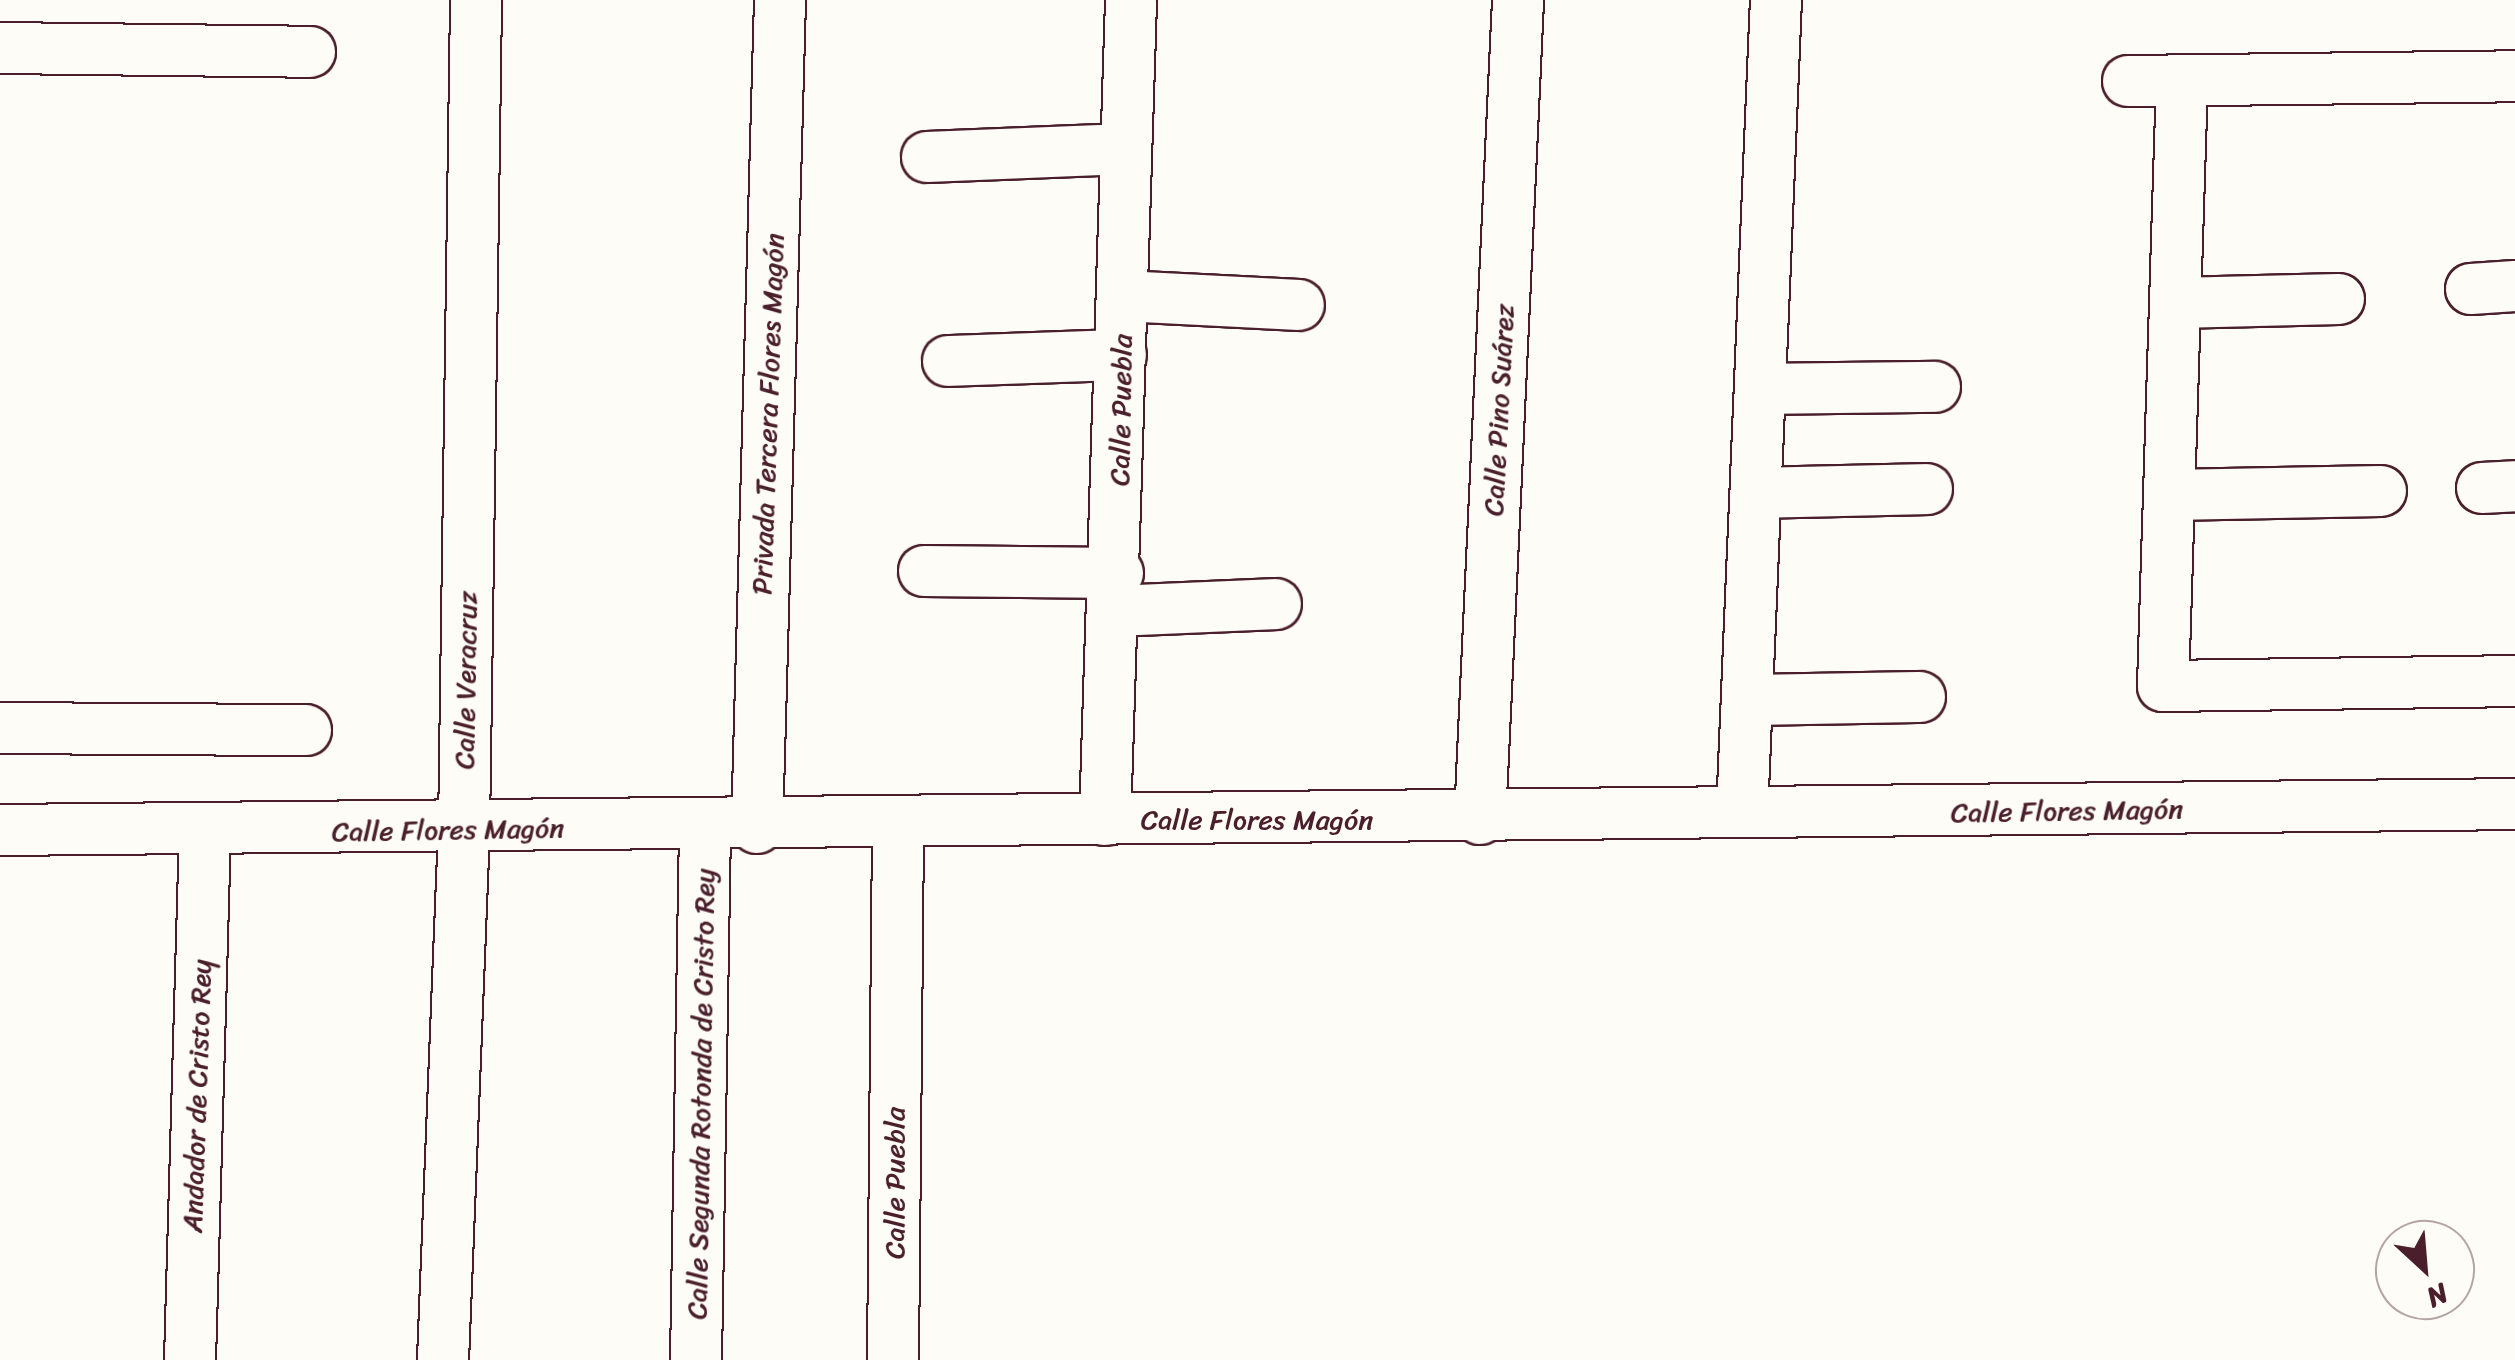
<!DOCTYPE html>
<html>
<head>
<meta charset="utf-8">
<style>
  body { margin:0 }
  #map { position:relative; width:2515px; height:1360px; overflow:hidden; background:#fdfcf7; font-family:Sriracha,sans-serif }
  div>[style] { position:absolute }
  .roads { filter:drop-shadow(2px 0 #4a1f2b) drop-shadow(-2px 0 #4a1f2b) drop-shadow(0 2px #4a1f2b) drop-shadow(0 -2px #4a1f2b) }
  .minor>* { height:50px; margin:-25px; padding:0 25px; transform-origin:25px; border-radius:25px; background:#fdfcf7 }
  span { translate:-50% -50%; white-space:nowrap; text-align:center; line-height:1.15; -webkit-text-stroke:10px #fdfcf7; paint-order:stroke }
  .street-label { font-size:28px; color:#4a1f2b }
  .north { position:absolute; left:2375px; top:1220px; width:100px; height:100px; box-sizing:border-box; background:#fdfcf7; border:2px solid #b5a4a5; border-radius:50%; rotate:154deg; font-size:28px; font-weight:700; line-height:40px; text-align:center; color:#4a1f2b }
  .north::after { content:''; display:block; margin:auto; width:35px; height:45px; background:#4a1f2b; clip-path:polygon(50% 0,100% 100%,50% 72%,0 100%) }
</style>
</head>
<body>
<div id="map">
  <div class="roads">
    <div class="minor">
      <div style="left:0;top:48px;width:310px;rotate:0.7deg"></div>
      <div style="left:2128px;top:81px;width:387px;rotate:-0.7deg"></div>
      <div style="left:2182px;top:81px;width:605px;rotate:91.8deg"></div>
      <div style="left:2163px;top:686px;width:352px;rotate:-0.8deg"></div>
      <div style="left:927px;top:157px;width:198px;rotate:-2.3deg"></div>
      <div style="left:2471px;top:289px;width:44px;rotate:-3.9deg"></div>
      <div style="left:1123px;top:296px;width:176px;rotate:2.9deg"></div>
      <div style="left:2176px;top:303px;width:163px;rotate:-1.4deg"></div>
      <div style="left:948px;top:361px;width:173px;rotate:-2deg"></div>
      <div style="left:1761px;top:389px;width:174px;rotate:-0.7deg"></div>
      <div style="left:2482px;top:488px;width:33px;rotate:-3deg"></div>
      <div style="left:1757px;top:493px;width:170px;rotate:-1.3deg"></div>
      <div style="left:2170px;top:495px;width:211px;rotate:-1.1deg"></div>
      <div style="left:924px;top:571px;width:194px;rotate:0.6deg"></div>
      <div style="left:1116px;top:611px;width:160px;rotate:-2.5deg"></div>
      <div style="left:1749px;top:700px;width:171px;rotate:-1deg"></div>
      <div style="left:0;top:728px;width:306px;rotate:0.4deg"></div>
      <div style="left:1743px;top:790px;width:791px;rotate:-87.61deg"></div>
      <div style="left:1480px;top:819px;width:820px;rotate:-87.34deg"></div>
      <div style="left:1105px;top:820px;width:820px;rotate:-88.18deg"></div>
      <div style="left:757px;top:828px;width:828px;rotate:-88.41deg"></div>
      <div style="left:0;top:830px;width:2515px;rotate:-0.59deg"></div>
      <div style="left:190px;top:1360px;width:527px;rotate:-88.37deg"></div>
      <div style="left:443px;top:1360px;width:530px;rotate:-87.73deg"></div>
      <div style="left:464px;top:830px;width:830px;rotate:-89.17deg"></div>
      <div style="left:696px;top:1360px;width:533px;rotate:-89.03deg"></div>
      <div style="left:893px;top:1360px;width:533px;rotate:-89.46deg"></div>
    </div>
  </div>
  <div class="street-label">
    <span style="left:1121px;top:410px;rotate:-89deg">Calle Puebla</span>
    <span style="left:1499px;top:410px;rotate:-87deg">Calle Pino Suárez</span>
    <span style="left:768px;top:414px;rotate:-88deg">Privada Tercera Flores Magón</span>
    <span style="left:466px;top:680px;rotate:-89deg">Calle Veracruz</span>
    <span style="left:2067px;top:811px;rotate:-1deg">Calle Flores Magón</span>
    <span style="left:1257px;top:820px">Calle Flores Magón</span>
    <span style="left:448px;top:830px;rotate:-1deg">Calle Flores Magón</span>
    <span style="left:701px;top:1094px;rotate:-89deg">Calle Segunda Rotonda de Cristo Rey</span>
    <span style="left:197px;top:1096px;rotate:-88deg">Andador de Cristo Rey</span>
    <span style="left:895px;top:1183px;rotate:-90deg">Calle Puebla</span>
  </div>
  <div class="north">N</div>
</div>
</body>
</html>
